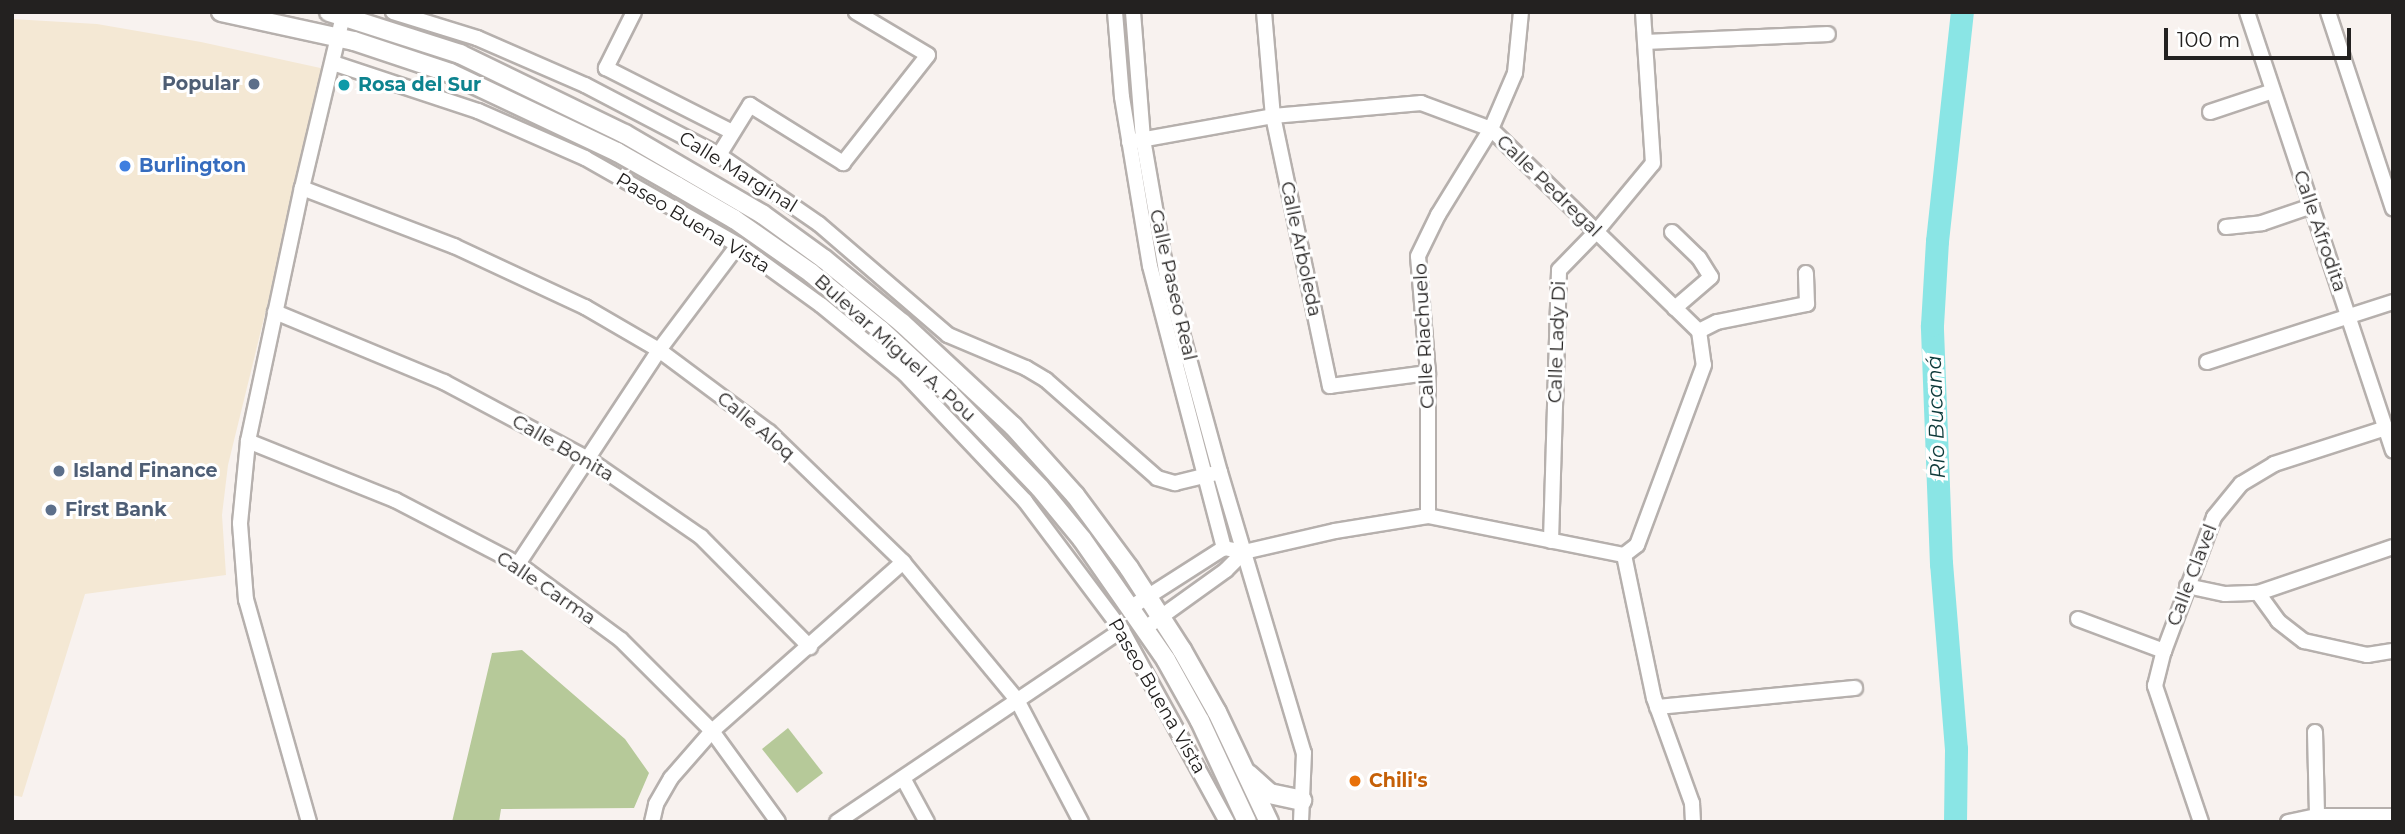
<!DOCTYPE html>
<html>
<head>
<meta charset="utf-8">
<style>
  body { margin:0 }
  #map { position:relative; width:2405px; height:834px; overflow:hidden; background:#f8f2ef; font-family:Montserrat,sans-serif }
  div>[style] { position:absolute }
  .commercial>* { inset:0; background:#f4e8d4 }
  .green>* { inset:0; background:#b6c999 }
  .river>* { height:23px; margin:-11.5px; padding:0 11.5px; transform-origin:11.5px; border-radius:11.5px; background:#8ae5e5 }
  .roads { filter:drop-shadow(2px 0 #b6b0ad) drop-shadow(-2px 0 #b6b0ad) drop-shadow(0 2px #b6b0ad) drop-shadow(0 -2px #b6b0ad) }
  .minor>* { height:14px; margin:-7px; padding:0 7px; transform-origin:7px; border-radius:7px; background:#fff }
  .major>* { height:18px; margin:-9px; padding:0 9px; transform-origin:9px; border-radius:9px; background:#fff }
  .highway>* { height:19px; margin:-9.5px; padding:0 9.5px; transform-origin:9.5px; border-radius:9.5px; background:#fff }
  .dots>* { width:19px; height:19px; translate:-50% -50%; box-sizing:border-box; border:4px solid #fff; border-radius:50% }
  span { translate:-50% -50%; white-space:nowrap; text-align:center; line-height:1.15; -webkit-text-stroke:6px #fff; paint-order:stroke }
  .service-label { font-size:19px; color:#4e5e75; font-weight:700 }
  .right { translate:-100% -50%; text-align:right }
  .left { translate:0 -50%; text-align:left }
  .culture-label { font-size:19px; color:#0d838f; font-weight:700 }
  .shop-label { font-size:19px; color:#366cbe; font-weight:700 }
  .street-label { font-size:19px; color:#232120 }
  .food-label { font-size:19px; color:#c56008; font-weight:700 }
  .water-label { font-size:21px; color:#0d3a3a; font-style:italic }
  .frame { position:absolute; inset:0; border:14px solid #232120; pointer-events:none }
  .scale { position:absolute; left:2164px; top:28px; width:187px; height:32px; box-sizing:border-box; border:4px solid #232120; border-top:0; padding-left:9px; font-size:21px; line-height:24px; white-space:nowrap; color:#232120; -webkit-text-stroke:5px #fff; paint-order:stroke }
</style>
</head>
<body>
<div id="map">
  <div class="commercial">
    <div style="clip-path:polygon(12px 19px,97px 24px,201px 42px,325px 69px,228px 465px,222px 515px,226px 575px,85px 594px,22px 797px,12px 795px)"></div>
  </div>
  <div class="green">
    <div style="clip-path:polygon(522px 650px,625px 739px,649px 773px,634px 808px,501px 809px,499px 822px,452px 822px,492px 653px)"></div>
    <div style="clip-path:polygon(788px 728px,823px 773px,797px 793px,762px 749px)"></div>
  </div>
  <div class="river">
    <div style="left:1955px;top:822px;width:73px;rotate:-89.2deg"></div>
    <div style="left:1956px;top:749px;width:186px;rotate:-94.6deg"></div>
    <div style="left:1941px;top:564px;width:239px;rotate:-92.2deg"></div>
    <div style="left:1932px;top:325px;width:84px;rotate:-86.6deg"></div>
    <div style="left:1937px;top:241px;width:230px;rotate:-83.8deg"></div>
  </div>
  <div class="roads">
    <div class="minor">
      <div style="left:393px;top:12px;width:88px;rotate:17.2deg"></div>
      <div style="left:477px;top:38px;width:118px;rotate:23.5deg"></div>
      <div style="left:585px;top:85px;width:151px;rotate:27.6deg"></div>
      <div style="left:719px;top:155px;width:121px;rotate:34.6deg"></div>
      <div style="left:819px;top:224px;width:170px;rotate:40.7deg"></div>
      <div style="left:948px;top:335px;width:85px;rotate:22.9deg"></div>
      <div style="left:1026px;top:368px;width:23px;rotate:31deg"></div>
      <div style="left:1046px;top:380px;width:148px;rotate:41.4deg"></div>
      <div style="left:1157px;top:478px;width:19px;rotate:16deg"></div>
      <div style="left:1175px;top:483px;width:46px;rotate:-13.7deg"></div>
      <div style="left:634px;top:12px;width:63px;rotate:116.6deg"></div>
      <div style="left:606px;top:68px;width:141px;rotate:26.9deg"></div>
      <div style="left:1115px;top:12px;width:85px;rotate:85.3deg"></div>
      <div style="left:1122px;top:97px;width:171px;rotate:80.6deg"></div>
      <div style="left:1150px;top:266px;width:292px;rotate:75.3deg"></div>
      <div style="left:1133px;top:12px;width:127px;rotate:85.5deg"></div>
      <div style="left:1143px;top:139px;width:145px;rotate:80.1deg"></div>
      <div style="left:1168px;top:282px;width:197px;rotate:74.7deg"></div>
      <div style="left:1220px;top:472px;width:293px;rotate:73.4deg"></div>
      <div style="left:1304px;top:753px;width:69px;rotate:92.5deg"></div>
      <div style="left:1264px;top:12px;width:104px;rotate:85.1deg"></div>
      <div style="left:1273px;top:116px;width:276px;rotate:78.1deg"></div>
      <div style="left:1330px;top:386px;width:99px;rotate:-7.6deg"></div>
      <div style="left:2247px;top:12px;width:462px;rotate:71.6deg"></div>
      <div style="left:2328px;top:12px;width:207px;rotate:71.7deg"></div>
      <div style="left:1646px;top:42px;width:182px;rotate:-2.5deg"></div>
      <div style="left:333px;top:63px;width:153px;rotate:18.3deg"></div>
      <div style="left:478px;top:111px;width:117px;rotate:23.7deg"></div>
      <div style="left:585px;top:158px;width:176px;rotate:29.6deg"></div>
      <div style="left:738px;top:245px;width:102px;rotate:35.9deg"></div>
      <div style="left:821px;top:305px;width:109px;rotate:39.4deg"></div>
      <div style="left:905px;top:374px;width:175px;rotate:46.6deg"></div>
      <div style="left:1025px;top:501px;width:161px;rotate:53.1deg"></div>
      <div style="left:1122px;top:630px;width:219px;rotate:61.3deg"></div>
      <div style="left:2210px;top:112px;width:66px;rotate:-18.4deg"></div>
      <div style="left:1129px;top:142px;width:146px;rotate:-10.2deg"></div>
      <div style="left:1273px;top:116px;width:149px;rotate:-5deg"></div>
      <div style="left:1421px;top:103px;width:75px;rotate:20.4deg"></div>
      <div style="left:1491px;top:129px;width:290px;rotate:44.2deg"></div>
      <div style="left:1699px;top:331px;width:34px;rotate:82deg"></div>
      <div style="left:1704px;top:365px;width:192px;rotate:110.4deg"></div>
      <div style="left:1637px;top:545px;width:16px;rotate:142deg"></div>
      <div style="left:719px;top:155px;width:59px;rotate:-58.2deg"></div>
      <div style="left:750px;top:105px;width:110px;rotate:31.9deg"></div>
      <div style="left:843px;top:163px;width:137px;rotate:-51.8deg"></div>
      <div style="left:928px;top:55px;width:84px;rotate:-149.2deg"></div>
      <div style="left:302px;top:188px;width:163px;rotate:20.9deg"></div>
      <div style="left:454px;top:246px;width:145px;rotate:25deg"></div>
      <div style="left:585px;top:307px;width:86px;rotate:30.2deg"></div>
      <div style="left:659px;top:350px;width:137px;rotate:36.7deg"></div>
      <div style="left:769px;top:432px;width:187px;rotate:44.1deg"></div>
      <div style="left:903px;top:562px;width:179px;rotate:50.4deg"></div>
      <div style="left:1017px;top:700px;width:138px;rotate:62.3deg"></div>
      <div style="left:2226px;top:227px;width:36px;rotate:-6deg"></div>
      <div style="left:2262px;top:223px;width:53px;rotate:-18.8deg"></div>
      <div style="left:1672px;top:232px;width:37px;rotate:44deg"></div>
      <div style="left:1699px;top:258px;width:22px;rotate:58deg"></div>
      <div style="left:1711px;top:277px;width:48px;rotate:139.3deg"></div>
      <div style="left:275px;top:312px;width:183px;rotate:22.5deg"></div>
      <div style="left:444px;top:382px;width:163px;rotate:28.1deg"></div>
      <div style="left:588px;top:459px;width:137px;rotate:34.6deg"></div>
      <div style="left:701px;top:537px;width:155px;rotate:45.3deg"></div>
      <div style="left:1699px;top:331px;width:20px;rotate:-27deg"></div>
      <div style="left:1717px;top:322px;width:92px;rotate:-11.3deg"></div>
      <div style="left:1807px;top:304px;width:31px;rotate:-92deg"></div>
      <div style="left:2207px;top:362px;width:195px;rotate:-17.9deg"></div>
      <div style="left:248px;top:441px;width:158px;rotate:21.9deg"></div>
      <div style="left:395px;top:500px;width:139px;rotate:27.5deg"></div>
      <div style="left:518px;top:564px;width:128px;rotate:36.4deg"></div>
      <div style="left:621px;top:640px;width:129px;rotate:45deg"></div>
      <div style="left:712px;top:731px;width:112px;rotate:54deg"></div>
      <div style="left:1428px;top:516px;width:143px;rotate:-90deg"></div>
      <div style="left:1428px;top:373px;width:117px;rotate:-94.9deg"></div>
      <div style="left:1418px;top:256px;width:46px;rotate:-64deg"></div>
      <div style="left:1438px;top:215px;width:101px;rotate:-58.4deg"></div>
      <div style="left:1491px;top:129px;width:61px;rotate:-66.8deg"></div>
      <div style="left:1515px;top:73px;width:61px;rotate:-84.4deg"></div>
      <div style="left:1551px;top:541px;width:271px;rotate:-88.3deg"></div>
      <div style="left:1559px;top:270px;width:53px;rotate:-45.8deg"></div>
      <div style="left:1596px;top:232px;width:89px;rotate:-50.4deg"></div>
      <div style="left:1653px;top:163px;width:151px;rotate:-93.8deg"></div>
      <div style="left:1624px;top:555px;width:146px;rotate:78.2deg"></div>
      <div style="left:1654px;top:698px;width:112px;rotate:70.1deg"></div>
      <div style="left:1692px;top:803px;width:19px;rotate:87deg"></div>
      <div style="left:518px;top:564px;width:256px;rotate:-56.6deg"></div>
      <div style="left:659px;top:350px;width:131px;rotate:-53deg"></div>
      <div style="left:2187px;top:586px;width:39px;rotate:12deg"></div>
      <div style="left:2225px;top:594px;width:33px;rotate:-2deg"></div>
      <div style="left:2258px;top:593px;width:143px;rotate:-18.8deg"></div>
      <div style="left:2258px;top:593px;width:34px;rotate:54deg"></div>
      <div style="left:2278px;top:621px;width:33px;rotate:38deg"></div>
      <div style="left:2304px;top:641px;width:65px;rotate:12.5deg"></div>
      <div style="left:2367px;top:655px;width:26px;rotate:-9deg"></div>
      <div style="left:1130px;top:608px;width:112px;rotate:-32.6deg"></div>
      <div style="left:1224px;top:548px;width:20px;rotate:11deg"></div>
      <div style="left:1244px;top:552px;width:93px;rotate:-13deg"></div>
      <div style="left:1335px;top:531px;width:94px;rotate:-9.2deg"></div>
      <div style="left:1428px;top:516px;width:200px;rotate:11.3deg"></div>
      <div style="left:2078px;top:619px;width:92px;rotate:20.4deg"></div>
      <div style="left:1144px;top:629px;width:101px;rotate:-35.7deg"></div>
      <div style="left:1226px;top:570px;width:25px;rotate:-45deg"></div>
      <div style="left:1657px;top:707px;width:199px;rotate:-5.5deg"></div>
      <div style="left:2315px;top:732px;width:84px;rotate:88.6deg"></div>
      <div style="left:903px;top:778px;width:50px;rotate:61.4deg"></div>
      <div style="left:309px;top:822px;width:231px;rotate:-105.8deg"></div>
      <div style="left:246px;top:600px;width:77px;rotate:-94.5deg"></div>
      <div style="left:240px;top:523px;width:82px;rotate:-84.4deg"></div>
      <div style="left:248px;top:441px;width:259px;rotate:-78deg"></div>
      <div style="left:302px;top:188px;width:181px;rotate:-76.6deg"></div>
      <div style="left:652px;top:822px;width:18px;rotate:-77deg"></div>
      <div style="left:656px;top:804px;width:30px;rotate:-60deg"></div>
      <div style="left:671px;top:778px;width:62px;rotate:-48.9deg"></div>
      <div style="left:712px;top:731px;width:255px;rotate:-41.5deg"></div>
      <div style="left:837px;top:822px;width:344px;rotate:-34deg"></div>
      <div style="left:2201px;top:822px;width:144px;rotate:-108.7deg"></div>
      <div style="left:2155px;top:686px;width:36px;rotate:-76deg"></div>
      <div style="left:2164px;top:651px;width:143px;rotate:-69.5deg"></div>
      <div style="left:2214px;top:517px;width:43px;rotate:-50.7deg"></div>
      <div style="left:2241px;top:484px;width:39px;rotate:-31deg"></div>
      <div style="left:2274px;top:464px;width:118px;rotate:-17.8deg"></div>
      <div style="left:2288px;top:822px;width:30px;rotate:-12deg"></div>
      <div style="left:2317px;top:816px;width:76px"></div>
    </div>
    <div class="major">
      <div style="left:221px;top:12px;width:136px;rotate:12.3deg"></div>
      <div style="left:354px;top:41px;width:101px;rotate:18.4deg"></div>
      <div style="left:450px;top:73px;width:185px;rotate:25.3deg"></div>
      <div style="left:617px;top:152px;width:69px;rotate:29.5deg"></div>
      <div style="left:677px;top:186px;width:66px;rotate:30.1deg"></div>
      <div style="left:734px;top:219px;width:94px;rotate:35deg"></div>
      <div style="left:811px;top:273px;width:90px;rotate:39.2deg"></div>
      <div style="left:881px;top:330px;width:90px;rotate:42.7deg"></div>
      <div style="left:947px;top:391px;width:134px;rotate:46.2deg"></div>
      <div style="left:1040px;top:488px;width:66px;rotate:50.5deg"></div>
      <div style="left:1082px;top:539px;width:147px;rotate:55.2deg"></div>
      <div style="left:1166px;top:660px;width:70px;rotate:60.9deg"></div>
      <div style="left:1200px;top:721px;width:111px;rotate:65deg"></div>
      <div style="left:329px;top:12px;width:138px;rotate:17.8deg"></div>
      <div style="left:460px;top:54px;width:183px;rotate:25.9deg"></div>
      <div style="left:625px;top:134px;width:159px;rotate:30.3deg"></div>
      <div style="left:762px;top:214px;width:77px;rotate:36deg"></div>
      <div style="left:824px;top:259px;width:101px;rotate:39.4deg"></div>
      <div style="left:902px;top:323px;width:151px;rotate:42.9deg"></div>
      <div style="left:1013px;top:426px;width:93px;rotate:48.1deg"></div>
      <div style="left:1075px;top:495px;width:91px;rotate:53.5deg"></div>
      <div style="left:1129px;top:568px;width:98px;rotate:57.1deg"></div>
      <div style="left:1182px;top:650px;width:71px;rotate:60.6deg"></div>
      <div style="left:1217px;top:712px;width:122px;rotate:64.7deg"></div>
    </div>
    <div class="highway">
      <div style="left:1248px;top:774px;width:28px;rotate:42deg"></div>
      <div style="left:1269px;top:793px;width:33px;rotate:12deg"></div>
    </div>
  </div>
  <div class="dots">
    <div style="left:254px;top:84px;background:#5c6f8a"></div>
    <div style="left:344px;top:85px;background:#0f9aa8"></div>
    <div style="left:125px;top:166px;background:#3f7fe0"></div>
    <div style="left:59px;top:471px;background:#5c6f8a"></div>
    <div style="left:51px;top:510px;background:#5c6f8a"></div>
    <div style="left:1355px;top:781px;background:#e8710a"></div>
  </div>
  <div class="service-label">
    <span class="right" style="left:240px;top:84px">Popular</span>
    <span class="left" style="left:73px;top:471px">Island Finance</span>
    <span class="left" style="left:65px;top:510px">First Bank</span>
  </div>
  <div class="culture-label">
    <span class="left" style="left:358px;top:85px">Rosa del Sur</span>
  </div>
  <div class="shop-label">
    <span class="left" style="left:139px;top:166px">Burlington</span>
  </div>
  <div class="street-label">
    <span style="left:738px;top:172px;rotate:32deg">Calle Marginal</span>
    <span style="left:1549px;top:186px;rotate:44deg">Calle Pedregal</span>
    <span style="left:693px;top:223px;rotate:31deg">Paseo Buena Vista</span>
    <span style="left:2320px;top:231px;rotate:71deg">Calle Afrodita</span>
    <span style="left:1301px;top:249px;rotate:78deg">Calle Arboleda</span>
    <span style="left:1173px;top:285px;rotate:77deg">Calle Paseo Real</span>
    <span style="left:1424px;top:336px;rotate:-93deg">Calle Riachuelo</span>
    <span style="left:1557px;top:342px;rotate:-88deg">Calle Lady Di</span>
    <span style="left:895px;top:348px;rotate:42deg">Bulevar Miguel A. Pou</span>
    <span style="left:756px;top:426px;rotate:40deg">Calle Aloq</span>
    <span style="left:563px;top:448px;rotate:30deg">Calle Bonita</span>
    <span style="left:2192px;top:575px;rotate:-69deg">Calle Clavel</span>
    <span style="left:546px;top:588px;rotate:34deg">Calle Carma</span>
    <span style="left:1157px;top:696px;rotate:60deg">Paseo Buena Vista</span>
  </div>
  <div class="food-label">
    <span class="left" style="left:1369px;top:781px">Chili's</span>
  </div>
  <div class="water-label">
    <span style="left:1936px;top:417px;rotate:-92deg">Río Bucaná</span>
  </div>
  <div class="frame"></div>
  <div class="scale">100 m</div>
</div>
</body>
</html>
